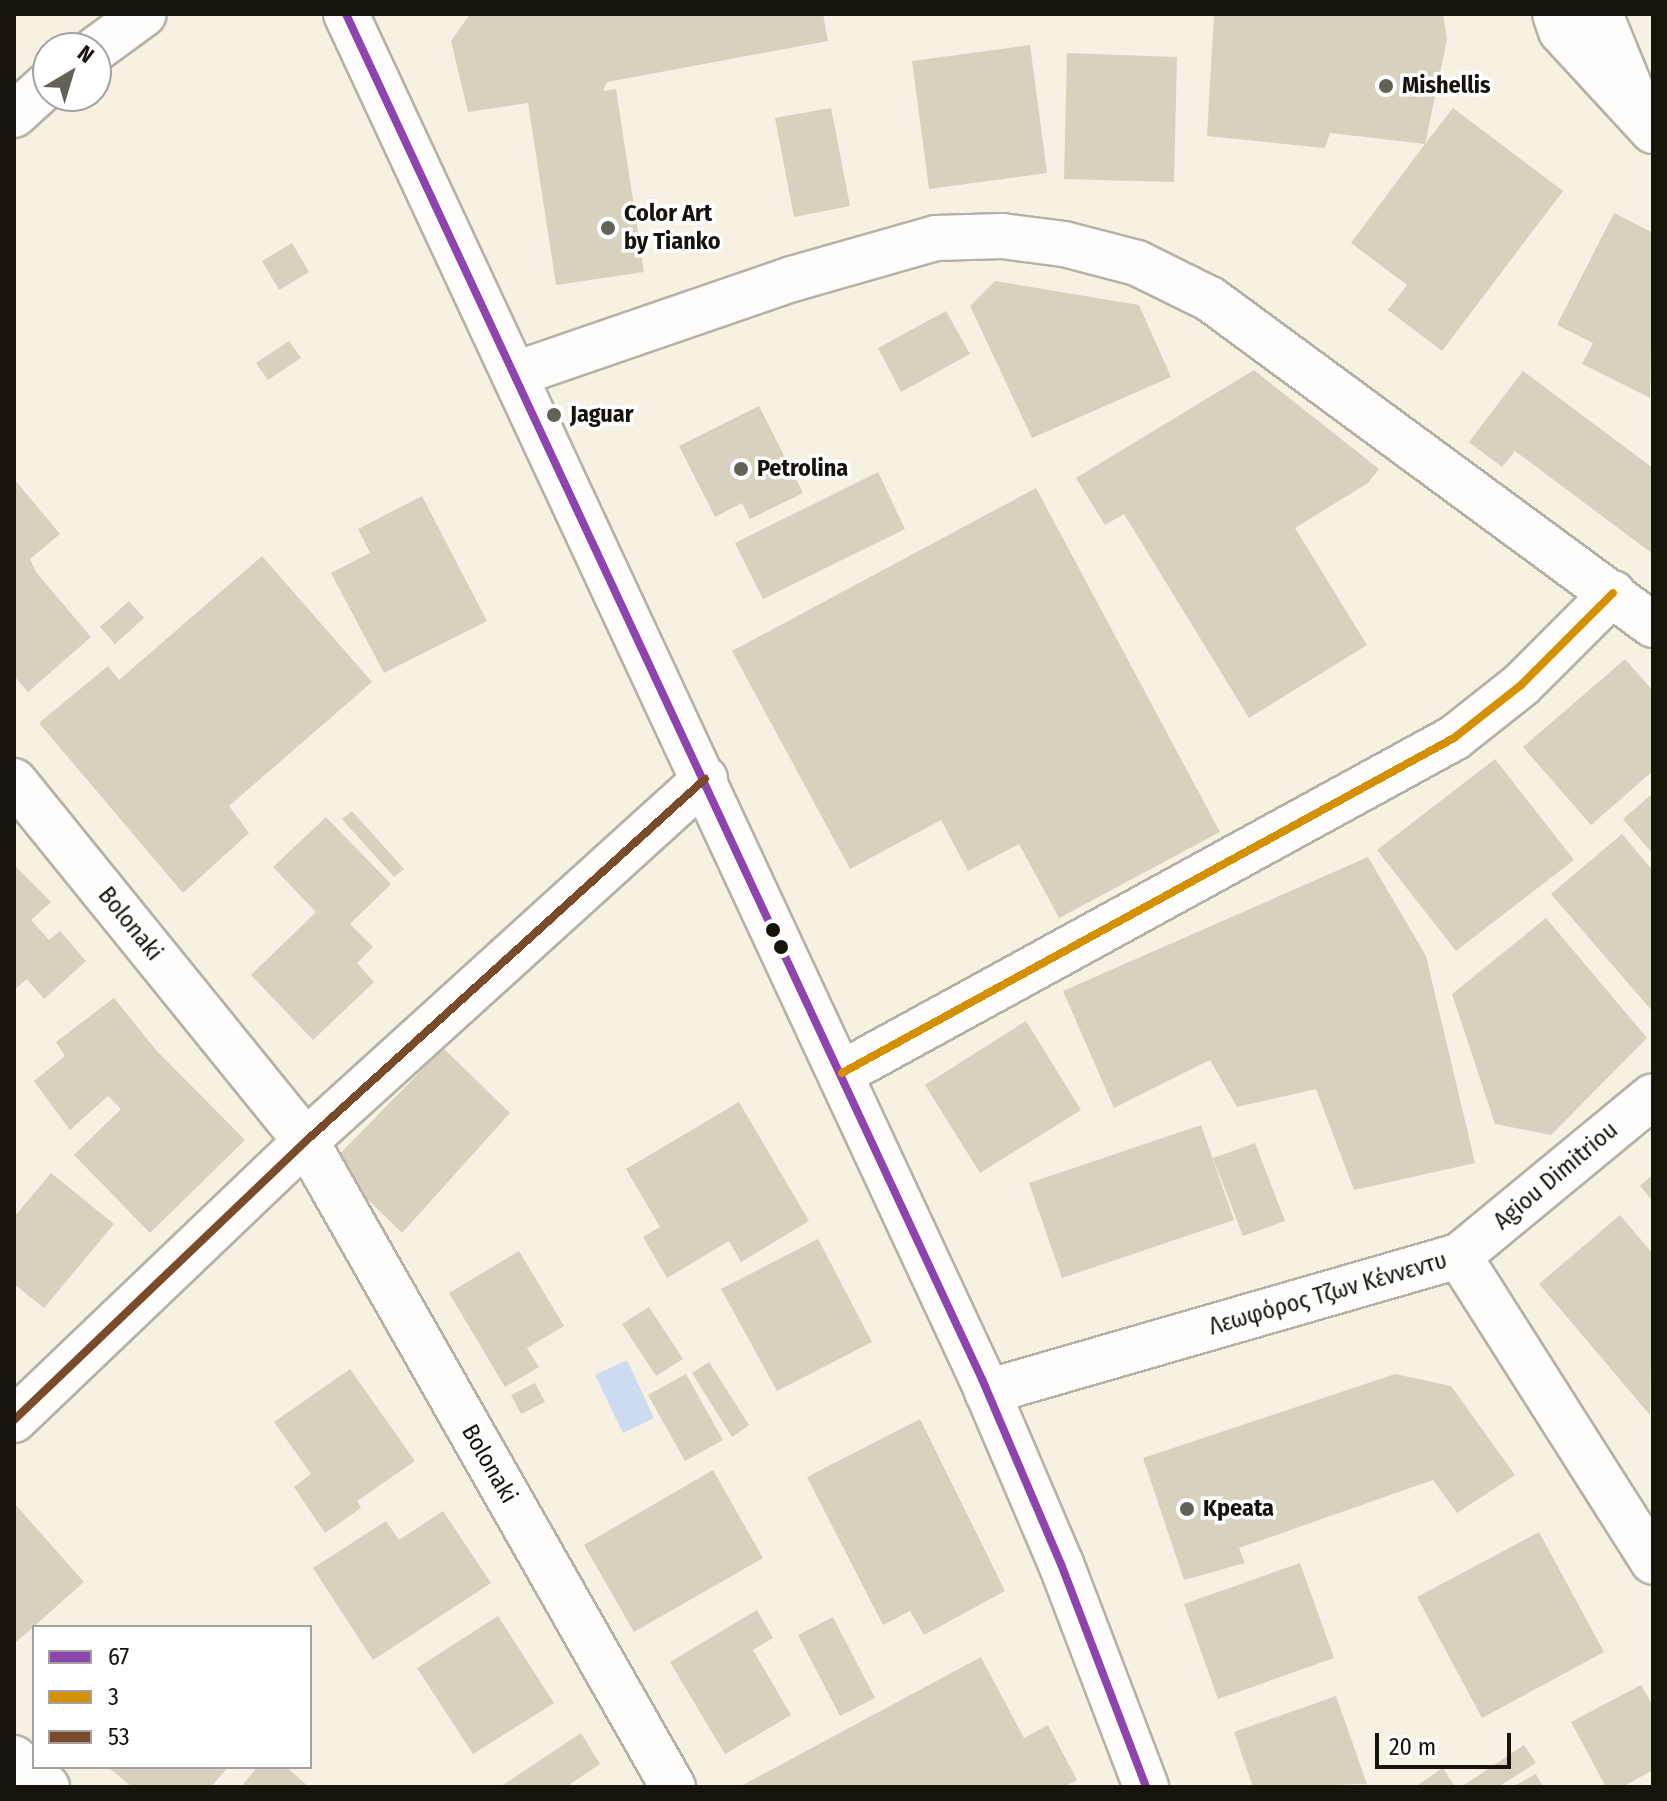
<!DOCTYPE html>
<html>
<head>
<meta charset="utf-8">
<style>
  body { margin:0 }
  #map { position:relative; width:1667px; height:1801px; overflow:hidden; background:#f6f1e3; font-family:"Fira Sans Condensed",sans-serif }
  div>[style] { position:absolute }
  .water>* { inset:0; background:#ccdbef }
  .building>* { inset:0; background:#d8d1be }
  .roads { filter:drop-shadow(2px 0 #b5b1a5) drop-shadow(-2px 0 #b5b1a5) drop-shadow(0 2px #b5b1a5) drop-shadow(0 -2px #b5b1a5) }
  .minor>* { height:44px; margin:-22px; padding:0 22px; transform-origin:22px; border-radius:22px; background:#fefdfb }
  .major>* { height:44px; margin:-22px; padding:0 22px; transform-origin:22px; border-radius:22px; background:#fefdfb }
  .bus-1>* { height:8px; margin:-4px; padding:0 4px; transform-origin:4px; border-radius:4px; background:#8e44ad }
  .bus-2>* { height:8px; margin:-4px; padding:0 4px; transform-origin:4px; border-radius:4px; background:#d59002 }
  .bus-3>* { height:8px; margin:-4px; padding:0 4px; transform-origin:4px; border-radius:4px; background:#7a4b2a }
  .dots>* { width:22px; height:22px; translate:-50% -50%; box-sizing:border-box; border:4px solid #fff; border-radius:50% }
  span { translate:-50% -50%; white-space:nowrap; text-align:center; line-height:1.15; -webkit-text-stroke:7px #fff; paint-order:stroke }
  .poi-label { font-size:24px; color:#16130a; font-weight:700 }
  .left { translate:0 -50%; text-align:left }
  .street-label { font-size:24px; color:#16130a }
  .frame { position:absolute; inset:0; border:16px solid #16130a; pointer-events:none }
  .legend { position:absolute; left:32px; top:1625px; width:280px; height:144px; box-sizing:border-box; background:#fff; border:2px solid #a2a19d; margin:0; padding:10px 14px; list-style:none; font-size:24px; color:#16130a }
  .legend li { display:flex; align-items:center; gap:16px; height:40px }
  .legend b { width:40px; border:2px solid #a2a19d }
  .north { position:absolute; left:32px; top:32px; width:80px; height:80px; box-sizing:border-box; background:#fff; border:2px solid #a2a19d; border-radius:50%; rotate:38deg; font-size:22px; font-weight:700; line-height:32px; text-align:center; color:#16130a }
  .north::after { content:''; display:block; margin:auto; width:28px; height:36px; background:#646156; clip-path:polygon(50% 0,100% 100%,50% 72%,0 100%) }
  .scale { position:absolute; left:1375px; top:1733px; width:136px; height:36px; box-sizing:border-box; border:4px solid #16130a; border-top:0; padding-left:10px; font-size:24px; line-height:28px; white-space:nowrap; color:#16130a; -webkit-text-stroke:6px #fff; paint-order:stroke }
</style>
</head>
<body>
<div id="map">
  <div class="water">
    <div style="clip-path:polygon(627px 1360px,654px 1418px,623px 1433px,595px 1375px)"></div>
  </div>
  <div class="building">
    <div style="clip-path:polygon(470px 14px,823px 14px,828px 41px,607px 82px,603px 91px,616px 89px,644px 272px,556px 285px,528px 103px,468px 112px,451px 41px)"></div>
    <div style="clip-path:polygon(1214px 14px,1443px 14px,1447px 40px,1425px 144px,1453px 108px,1563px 191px,1442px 351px,1388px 310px,1407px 285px,1351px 243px,1425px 144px,1330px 133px,1325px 148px,1207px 136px)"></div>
    <div style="clip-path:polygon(1030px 45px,1047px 173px,929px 189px,912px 61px)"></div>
    <div style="clip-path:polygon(1067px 53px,1177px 57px,1174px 182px,1064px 179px)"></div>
    <div style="clip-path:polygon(831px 108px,850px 206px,794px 217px,775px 118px)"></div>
    <div style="clip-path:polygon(1614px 213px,1653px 233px,1650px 398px,1582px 364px,1593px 343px,1557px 325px)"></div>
    <div style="clip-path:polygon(292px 243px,309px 272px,279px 290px,262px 261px)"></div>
    <div style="clip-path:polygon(995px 281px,1139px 305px,1171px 377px,1032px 438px,970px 306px)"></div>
    <div style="clip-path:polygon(946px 311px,970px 354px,901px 392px,878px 348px)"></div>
    <div style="clip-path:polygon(289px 341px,301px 358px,268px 380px,256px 363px)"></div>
    <div style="clip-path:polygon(1254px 370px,1379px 469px,1368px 483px,1295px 528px,1367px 645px,1249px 718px,1124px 514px,1105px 525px,1076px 478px)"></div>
    <div style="clip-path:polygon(1523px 371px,1653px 468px,1653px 554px,1515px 451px,1502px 467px,1469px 442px)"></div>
    <div style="clip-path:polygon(759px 406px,803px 493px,750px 519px,742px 503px,715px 517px,679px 446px)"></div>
    <div style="clip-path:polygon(878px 472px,905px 529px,763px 599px,735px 543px)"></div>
    <div style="clip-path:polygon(14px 479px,60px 534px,30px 559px,36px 572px,91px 637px,28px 692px,14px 676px)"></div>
    <div style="clip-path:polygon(1036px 488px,1220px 832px,1059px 918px,1019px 844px,968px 871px,941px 820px,850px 869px,732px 651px)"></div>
    <div style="clip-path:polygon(422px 496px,487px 621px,384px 673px,331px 573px,370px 553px,358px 529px)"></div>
    <div style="clip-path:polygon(262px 556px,372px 682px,229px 806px,249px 833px,183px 893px,39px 723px,108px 666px,119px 680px)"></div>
    <div style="clip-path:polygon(129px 601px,144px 618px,115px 644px,100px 627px)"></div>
    <div style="clip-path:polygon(1625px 659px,1653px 691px,1653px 771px,1591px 825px,1523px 747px)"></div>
    <div style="clip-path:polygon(1495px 759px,1574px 860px,1456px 951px,1377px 850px)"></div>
    <div style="clip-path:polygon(1653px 793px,1653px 854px,1623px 819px)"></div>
    <div style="clip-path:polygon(352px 811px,404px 869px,394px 877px,342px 819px)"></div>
    <div style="clip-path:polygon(326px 817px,391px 884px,350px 924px,373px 947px,357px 963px,374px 982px,313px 1040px,251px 975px,316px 912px,273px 867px)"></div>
    <div style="clip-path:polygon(1622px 834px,1653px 871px,1653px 1012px,1551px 894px)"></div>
    <div style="clip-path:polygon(1368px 857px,1426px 956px,1475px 1163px,1354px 1190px,1316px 1089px,1237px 1107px,1210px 1060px,1114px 1108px,1063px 991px)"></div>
    <div style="clip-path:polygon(14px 865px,51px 902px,31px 920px,49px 940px,60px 931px,86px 961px,44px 999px,27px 979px,14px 990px)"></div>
    <div style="clip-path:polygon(1546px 918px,1647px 1038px,1551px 1135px,1495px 1124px,1452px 994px)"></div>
    <div style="clip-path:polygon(114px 998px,156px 1050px,245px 1140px,150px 1233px,74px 1155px,121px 1109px,108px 1096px,70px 1130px,34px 1081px,65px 1056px,56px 1042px)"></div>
    <div style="clip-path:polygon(1026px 1021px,1081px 1110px,980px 1173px,925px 1085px)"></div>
    <div style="clip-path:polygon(443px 1048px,510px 1113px,402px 1233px,331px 1163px)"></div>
    <div style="clip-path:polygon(739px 1102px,809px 1221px,741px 1262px,729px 1241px,667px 1278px,643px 1237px,660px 1227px,626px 1169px)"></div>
    <div style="clip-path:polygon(1201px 1125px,1234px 1220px,1062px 1278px,1029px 1183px)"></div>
    <div style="clip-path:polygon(1255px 1143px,1285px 1221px,1243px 1236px,1213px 1158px)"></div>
    <div style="clip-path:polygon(51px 1173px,114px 1224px,44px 1308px,14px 1284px,14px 1217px)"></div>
    <div style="clip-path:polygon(1653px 1174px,1653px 1201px,1640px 1186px)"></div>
    <div style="clip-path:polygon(1620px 1215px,1653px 1254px,1650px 1415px,1539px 1284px)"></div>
    <div style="clip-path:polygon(818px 1239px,872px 1342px,777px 1391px,721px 1289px)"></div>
    <div style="clip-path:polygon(519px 1251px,564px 1326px,527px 1348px,539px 1367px,505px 1387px,449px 1293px)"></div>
    <div style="clip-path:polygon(649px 1307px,683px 1359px,656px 1376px,622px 1324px)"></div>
    <div style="clip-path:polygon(709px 1362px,749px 1425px,732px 1437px,692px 1373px)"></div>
    <div style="clip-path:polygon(350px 1369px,415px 1461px,357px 1501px,361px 1508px,325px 1533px,294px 1487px,311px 1474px,274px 1422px)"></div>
    <div style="clip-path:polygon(686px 1374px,723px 1440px,685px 1461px,648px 1395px)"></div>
    <div style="clip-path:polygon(1395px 1374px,1451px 1386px,1515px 1475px,1457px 1513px,1433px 1480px,1239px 1548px,1245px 1563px,1184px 1580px,1143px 1458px)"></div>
    <div style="clip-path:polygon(535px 1383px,545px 1402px,521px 1414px,511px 1395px)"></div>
    <div style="clip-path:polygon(920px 1419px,1005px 1591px,924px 1635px,910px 1611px,883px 1625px,807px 1477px)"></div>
    <div style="clip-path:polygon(713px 1470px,763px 1558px,634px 1632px,584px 1545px)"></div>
    <div style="clip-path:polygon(14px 1503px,84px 1582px,14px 1644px)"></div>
    <div style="clip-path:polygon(443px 1511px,491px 1583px,373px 1660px,313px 1568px,386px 1521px,399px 1540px)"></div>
    <div style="clip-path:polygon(1539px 1532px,1604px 1652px,1482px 1718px,1417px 1597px)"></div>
    <div style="clip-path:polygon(1300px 1563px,1334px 1658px,1218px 1699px,1184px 1604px)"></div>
    <div style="clip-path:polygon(757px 1610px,773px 1638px,753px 1650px,791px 1715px,725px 1754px,670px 1662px)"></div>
    <div style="clip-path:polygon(498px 1616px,554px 1703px,473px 1754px,417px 1668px)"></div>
    <div style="clip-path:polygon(833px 1617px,875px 1698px,840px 1716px,798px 1635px)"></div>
    <div style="clip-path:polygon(981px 1657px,1024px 1738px,1048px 1725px,1077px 1780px,1064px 1787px,739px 1787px)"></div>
    <div style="clip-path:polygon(1641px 1685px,1653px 1706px,1653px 1770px,1622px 1787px,1606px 1787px,1571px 1722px)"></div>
    <div style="clip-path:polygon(1336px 1696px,1367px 1784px,1253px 1787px,1234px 1732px)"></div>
    <div style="clip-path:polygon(581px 1733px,600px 1764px,566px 1787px,500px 1787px)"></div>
    <div style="clip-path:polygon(1524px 1745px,1536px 1763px,1498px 1787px,1461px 1787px)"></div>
    <div style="clip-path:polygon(108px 1767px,228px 1767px,211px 1787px,132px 1787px)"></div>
    <div style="clip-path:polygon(257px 1767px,286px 1767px,309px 1787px,241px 1787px)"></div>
    <div style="clip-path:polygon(1443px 1768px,1455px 1787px,1415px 1787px)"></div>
    <div style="clip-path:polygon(1536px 1774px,1543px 1787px,1512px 1787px)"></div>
  </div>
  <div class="roads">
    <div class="minor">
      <div style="left:516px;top:374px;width:292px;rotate:-19deg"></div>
      <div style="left:792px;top:279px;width:150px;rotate:-15.9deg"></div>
      <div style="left:936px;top:238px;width:66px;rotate:-1.7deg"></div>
      <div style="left:1002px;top:236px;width:63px;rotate:7.4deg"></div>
      <div style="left:1064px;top:244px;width:75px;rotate:14.6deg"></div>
      <div style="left:1137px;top:263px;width:81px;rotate:26.3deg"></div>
      <div style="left:1210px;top:299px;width:550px;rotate:36.35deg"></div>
      <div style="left:14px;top:781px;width:464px;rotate:51deg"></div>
      <div style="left:306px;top:1141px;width:743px;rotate:60.4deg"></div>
      <div style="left:842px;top:1073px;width:698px;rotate:-28.7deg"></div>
      <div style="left:1454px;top:738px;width:85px;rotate:-38.3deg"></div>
      <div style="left:1521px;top:685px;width:130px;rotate:-45deg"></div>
      <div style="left:1459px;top:1256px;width:362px;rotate:57.6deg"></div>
      <div style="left:987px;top:1392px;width:491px;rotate:-16.1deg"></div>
      <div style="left:1459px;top:1256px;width:251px;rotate:-39.5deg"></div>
      <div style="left:14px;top:1420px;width:404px;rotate:-43.7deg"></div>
      <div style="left:306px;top:1141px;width:539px;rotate:-42.22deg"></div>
      <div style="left:14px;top:1758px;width:44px;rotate:41.3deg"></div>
    </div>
    <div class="major">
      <div style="left:346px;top:14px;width:1506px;rotate:65.02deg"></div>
      <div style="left:982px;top:1379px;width:201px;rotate:66.9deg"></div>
      <div style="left:1061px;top:1564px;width:239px;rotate:69.1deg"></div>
      <div style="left:1555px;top:14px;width:18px;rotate:71deg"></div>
      <div style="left:1561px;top:31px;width:136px;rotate:47.4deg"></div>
      <div style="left:1600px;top:14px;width:82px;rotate:67.8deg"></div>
      <div style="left:96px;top:49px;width:59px;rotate:-36.1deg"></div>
      <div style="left:14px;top:115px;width:46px;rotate:-42.4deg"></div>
    </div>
  </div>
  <div class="bus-1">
    <div style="left:346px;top:14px;width:1506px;rotate:65.02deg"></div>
    <div style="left:982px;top:1379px;width:201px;rotate:66.9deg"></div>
    <div style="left:1061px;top:1564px;width:239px;rotate:69.1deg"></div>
  </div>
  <div class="bus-2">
    <div style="left:842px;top:1073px;width:698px;rotate:-28.7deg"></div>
    <div style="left:1454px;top:738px;width:85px;rotate:-38.3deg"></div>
    <div style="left:1521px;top:685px;width:130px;rotate:-45deg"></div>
  </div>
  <div class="bus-3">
    <div style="left:14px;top:1420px;width:404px;rotate:-43.7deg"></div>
    <div style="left:306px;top:1141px;width:539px;rotate:-42.22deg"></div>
  </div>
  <div class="dots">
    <div style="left:1386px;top:86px;background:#646156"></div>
    <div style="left:608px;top:228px;background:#646156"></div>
    <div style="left:554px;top:415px;background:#646156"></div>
    <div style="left:741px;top:469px;background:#646156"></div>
    <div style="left:773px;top:930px;background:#16130a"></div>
    <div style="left:781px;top:947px;background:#16130a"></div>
    <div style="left:1187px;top:1509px;background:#646156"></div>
  </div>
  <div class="poi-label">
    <span class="left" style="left:1402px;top:86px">Mishellis</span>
    <span class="left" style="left:624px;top:228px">Color Art<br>by Tianko</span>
    <span class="left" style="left:570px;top:415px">Jaguar</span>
    <span class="left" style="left:757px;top:469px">Petrolina</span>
    <span class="left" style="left:1203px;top:1509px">Kpeata</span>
  </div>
  <div class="street-label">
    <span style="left:130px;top:924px;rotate:51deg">Bolonaki</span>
    <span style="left:1556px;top:1176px;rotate:-40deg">Agiou Dimitriou</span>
    <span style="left:1328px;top:1294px;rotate:-16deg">Λεωφόρος Τζων Κέννεντυ</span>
    <span style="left:489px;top:1464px;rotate:60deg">Bolonaki</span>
  </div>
  <div class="frame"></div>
  <ul class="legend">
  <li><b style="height:10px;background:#8e44ad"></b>67</li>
  <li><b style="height:10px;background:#d59002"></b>3</li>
  <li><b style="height:10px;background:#7a4b2a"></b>53</li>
  </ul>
  <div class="north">N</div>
  <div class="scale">20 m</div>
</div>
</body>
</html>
